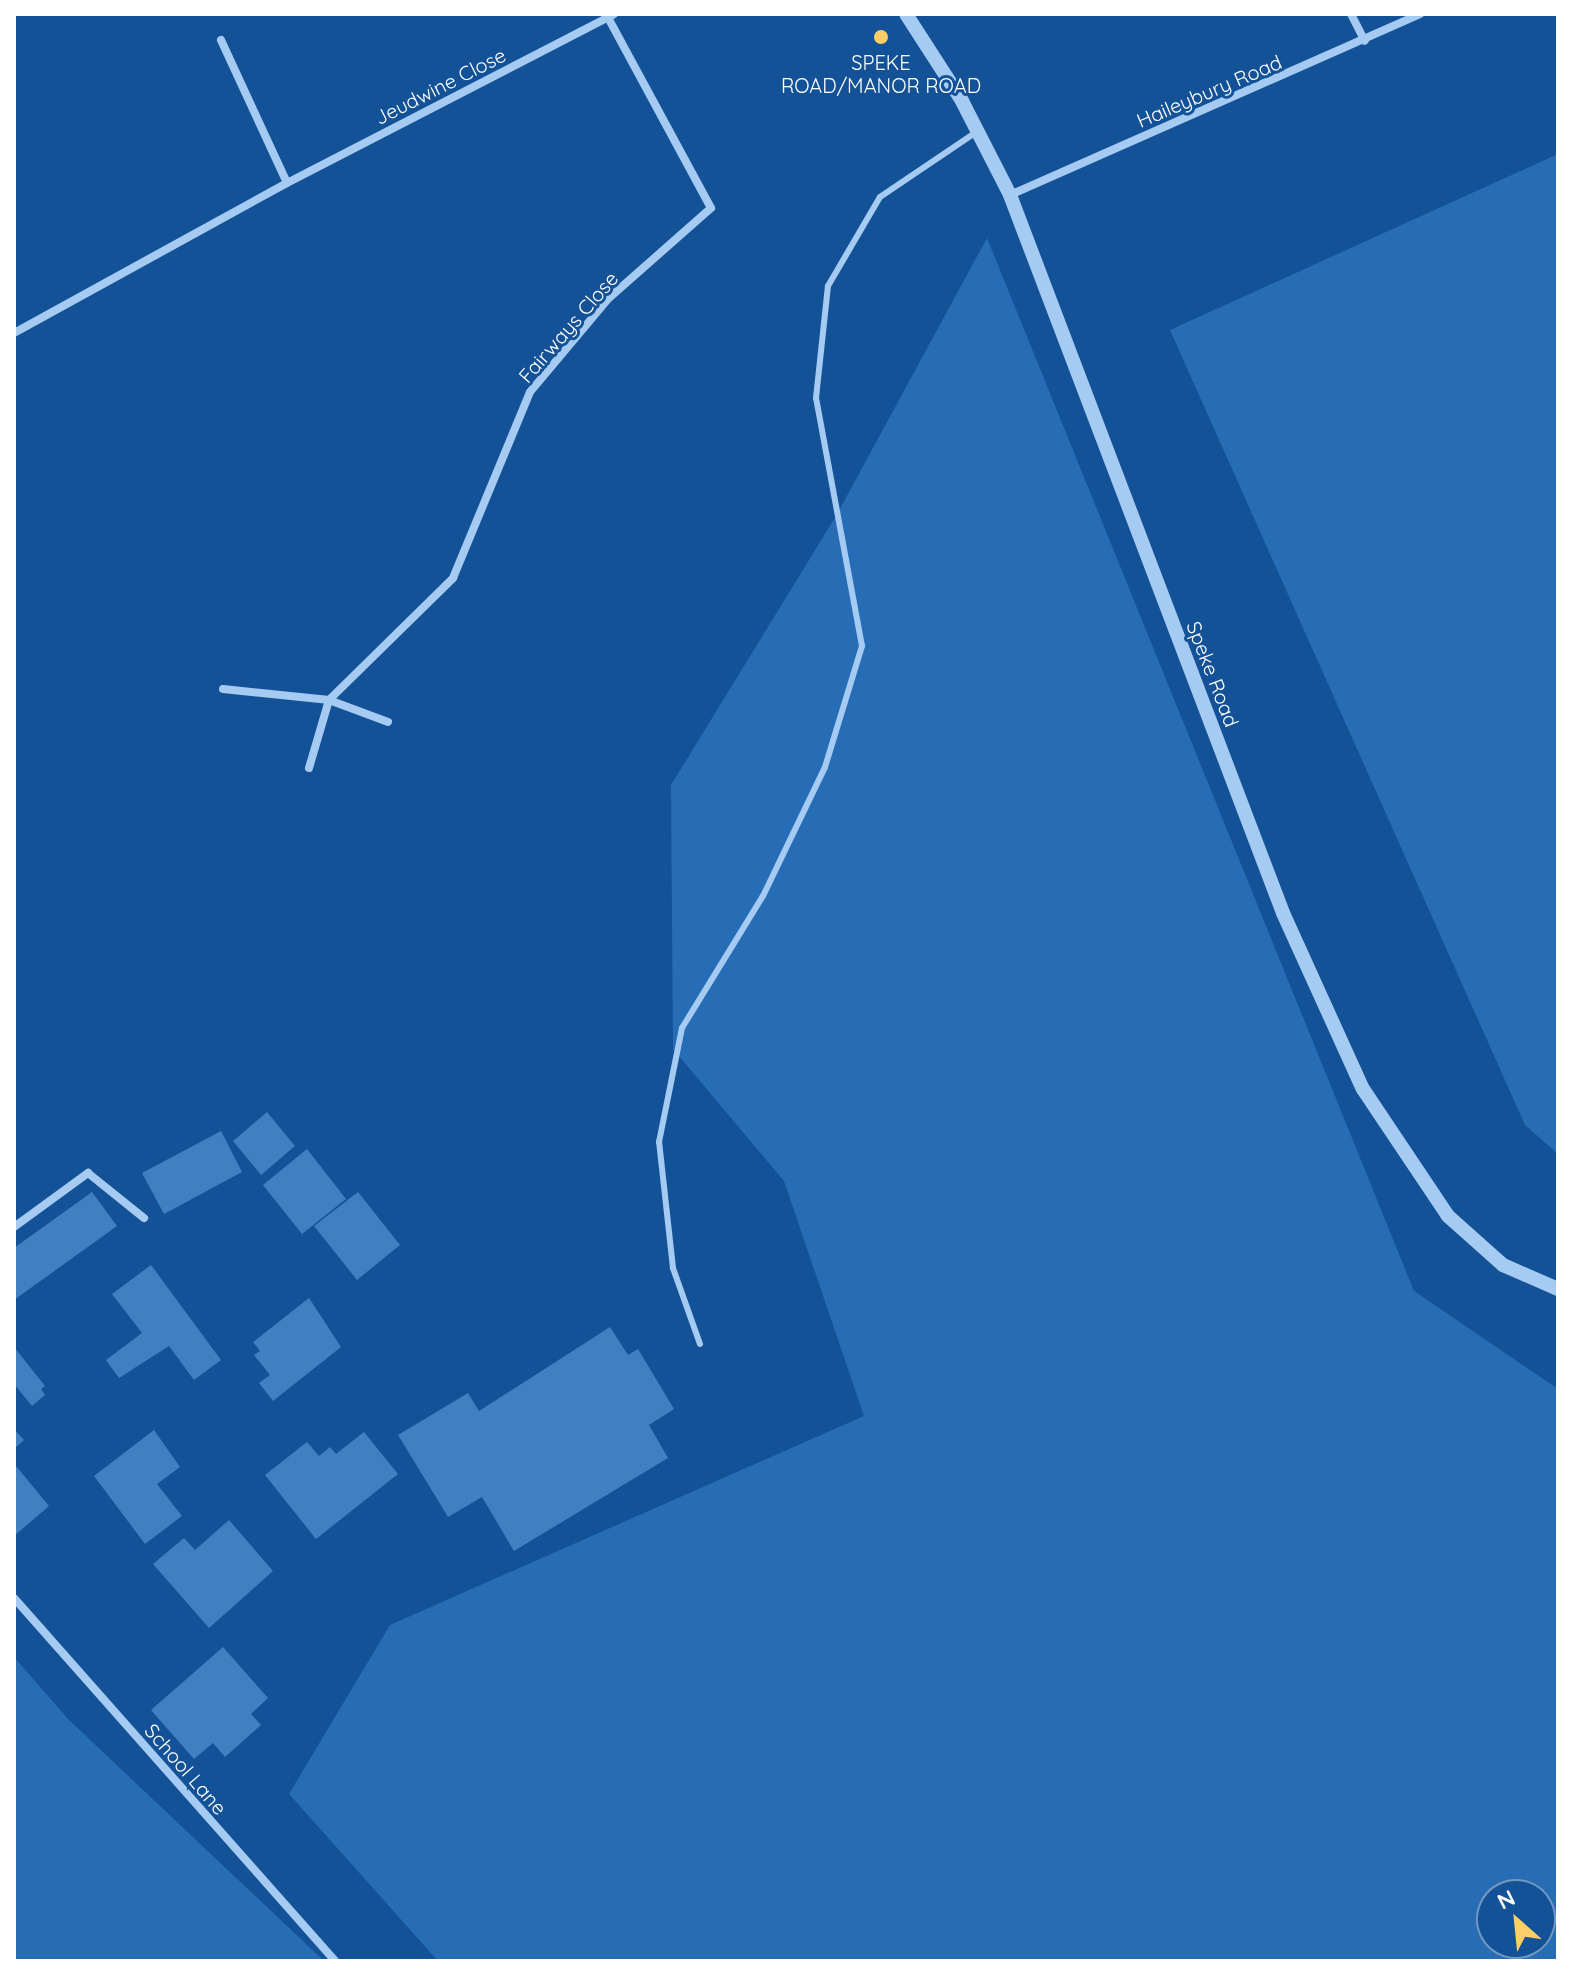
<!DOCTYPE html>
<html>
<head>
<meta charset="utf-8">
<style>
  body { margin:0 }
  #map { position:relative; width:1572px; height:1975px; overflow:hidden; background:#145298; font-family:Quicksand,sans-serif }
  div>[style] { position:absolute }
  .green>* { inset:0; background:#266db6 }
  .building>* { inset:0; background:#417fc1 }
  .service>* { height:6px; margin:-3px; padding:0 3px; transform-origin:3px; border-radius:3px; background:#a6cbf3 }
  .minor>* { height:8px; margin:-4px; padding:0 4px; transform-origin:4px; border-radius:4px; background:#a6cbf3 }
  .tertiary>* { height:14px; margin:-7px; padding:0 7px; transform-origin:7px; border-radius:7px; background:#a6cbf3 }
  .dots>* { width:22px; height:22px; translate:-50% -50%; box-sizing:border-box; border:4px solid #145298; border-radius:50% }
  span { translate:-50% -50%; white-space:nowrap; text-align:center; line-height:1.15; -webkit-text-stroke:6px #145298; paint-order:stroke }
  .poi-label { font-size:20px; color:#fff }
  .street-label { font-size:20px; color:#fff }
  .frame { position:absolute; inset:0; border:16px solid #fff; pointer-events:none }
  .north { position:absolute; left:1476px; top:1879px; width:80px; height:80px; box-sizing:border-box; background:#145298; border:2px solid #7297c1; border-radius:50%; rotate:333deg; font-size:22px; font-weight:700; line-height:32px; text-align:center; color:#fff }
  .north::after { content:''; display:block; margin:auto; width:28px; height:36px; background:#ffce67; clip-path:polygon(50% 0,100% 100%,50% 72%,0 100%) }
</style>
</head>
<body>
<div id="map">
  <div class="green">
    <div style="clip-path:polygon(1558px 154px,1558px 1154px,1525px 1125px,1170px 330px)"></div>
    <div style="clip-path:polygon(evenodd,987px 238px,1414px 1291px,1558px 1389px,1558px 1961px,438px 1961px,289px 1794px,390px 1625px,864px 1416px,784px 1181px,673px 1049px,671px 785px,836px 516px,987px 238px,1492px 1895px,1540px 1895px,1540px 1943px,1492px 1943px,1492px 1895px)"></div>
    <div style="clip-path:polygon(14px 1657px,68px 1719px,324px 1961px,14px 1961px)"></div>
  </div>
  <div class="building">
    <div style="clip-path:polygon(267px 1112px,295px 1146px,261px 1175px,233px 1141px)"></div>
    <div style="clip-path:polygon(221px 1131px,242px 1172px,164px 1214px,142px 1173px)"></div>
    <div style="clip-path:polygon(307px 1149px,346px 1199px,302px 1234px,263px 1185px)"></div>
    <div style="clip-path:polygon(92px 1192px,117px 1226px,14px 1300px,14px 1248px)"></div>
    <div style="clip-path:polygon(358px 1192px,400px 1245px,357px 1280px,314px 1226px)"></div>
    <div style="clip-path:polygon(151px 1265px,221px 1360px,194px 1380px,169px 1346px,119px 1378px,106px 1360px,142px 1333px,112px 1294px)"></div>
    <div style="clip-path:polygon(309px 1298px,341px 1347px,273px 1401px,259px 1383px,270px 1375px,254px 1355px,260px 1351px,253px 1342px)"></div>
    <div style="clip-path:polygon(610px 1327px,628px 1355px,638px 1349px,674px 1409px,649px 1425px,668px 1458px,514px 1551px,482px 1497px,448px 1517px,398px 1435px,468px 1393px,479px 1411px)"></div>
    <div style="clip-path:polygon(14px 1347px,45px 1386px,41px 1389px,45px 1395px,32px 1406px,14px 1384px)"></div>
    <div style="clip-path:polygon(14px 1429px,24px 1440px,14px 1449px)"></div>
    <div style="clip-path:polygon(154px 1430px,180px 1467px,157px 1484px,182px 1516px,145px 1544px,94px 1476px)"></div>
    <div style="clip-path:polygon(364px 1432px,398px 1474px,316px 1539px,265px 1475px,307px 1442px,319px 1456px,330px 1447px,336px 1454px)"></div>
    <div style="clip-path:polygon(16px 1466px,49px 1506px,14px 1536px,14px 1467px)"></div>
    <div style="clip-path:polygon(229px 1520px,273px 1571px,209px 1628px,153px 1564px,184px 1538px,195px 1550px)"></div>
    <div style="clip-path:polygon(223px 1647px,268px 1698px,251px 1714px,261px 1725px,225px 1757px,213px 1743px,194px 1759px,151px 1710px)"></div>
  </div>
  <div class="service">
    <div style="left:700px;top:1344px;width:81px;rotate:-109.6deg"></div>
    <div style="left:673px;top:1268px;width:127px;rotate:-96.3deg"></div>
    <div style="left:659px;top:1142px;width:116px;rotate:-78.6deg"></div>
    <div style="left:682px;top:1028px;width:155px;rotate:-58.5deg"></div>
    <div style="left:763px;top:896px;width:143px;rotate:-64.3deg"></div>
    <div style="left:825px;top:767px;width:127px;rotate:-73deg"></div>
    <div style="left:862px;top:646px;width:252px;rotate:-100.5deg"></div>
    <div style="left:816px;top:398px;width:113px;rotate:-83.9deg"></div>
    <div style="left:828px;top:286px;width:103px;rotate:-59.7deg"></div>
    <div style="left:880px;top:197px;width:118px;rotate:-34deg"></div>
  </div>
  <div class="minor">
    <div style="left:1351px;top:14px;width:30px;rotate:63deg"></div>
    <div style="left:221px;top:40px;width:157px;rotate:65.2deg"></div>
    <div style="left:1010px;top:195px;width:448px;rotate:-23.8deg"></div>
    <div style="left:14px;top:333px;width:311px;rotate:-28.8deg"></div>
    <div style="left:287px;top:183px;width:368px;rotate:-27.3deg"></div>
    <div style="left:223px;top:689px;width:107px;rotate:5.9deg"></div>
    <div style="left:329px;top:700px;width:63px;rotate:20.4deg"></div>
    <div style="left:309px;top:768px;width:71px;rotate:-73.6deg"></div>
    <div style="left:329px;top:700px;width:174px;rotate:-44.5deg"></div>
    <div style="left:453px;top:578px;width:201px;rotate:-67.5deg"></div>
    <div style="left:530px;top:392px;width:123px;rotate:-50deg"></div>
    <div style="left:609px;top:298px;width:136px;rotate:-41.4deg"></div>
    <div style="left:711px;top:208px;width:221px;rotate:-118.4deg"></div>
    <div style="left:14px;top:1227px;width:92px;rotate:-36.1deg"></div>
    <div style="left:88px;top:1173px;width:72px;rotate:38.8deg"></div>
    <div style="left:14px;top:1598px;width:485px;rotate:48.5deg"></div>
  </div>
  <div class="tertiary">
    <div style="left:906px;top:14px;width:103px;rotate:57.2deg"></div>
    <div style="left:962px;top:101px;width:106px;rotate:62.9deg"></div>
    <div style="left:1010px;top:195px;width:768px;rotate:69.18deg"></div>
    <div style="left:1283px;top:913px;width:193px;rotate:65.6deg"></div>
    <div style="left:1363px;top:1089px;width:153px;rotate:56.2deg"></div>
    <div style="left:1448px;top:1216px;width:74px;rotate:41.7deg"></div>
    <div style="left:1503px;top:1265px;width:60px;rotate:23.6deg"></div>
  </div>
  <div class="dots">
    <div style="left:881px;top:37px;background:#ffce67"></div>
  </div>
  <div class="poi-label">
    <span style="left:881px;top:74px">SPEKE<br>ROAD/MANOR ROAD</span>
  </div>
  <div class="street-label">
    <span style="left:440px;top:86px;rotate:-27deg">Jeudwine Close</span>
    <span style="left:1209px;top:91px;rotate:-23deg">Haileybury Road</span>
    <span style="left:568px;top:327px;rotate:-49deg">Fairways Close</span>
    <span style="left:1213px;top:674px;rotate:69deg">Speke Road</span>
    <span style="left:186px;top:1769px;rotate:49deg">School Lane</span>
  </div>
  <div class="frame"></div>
  <div class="north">N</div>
</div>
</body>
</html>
